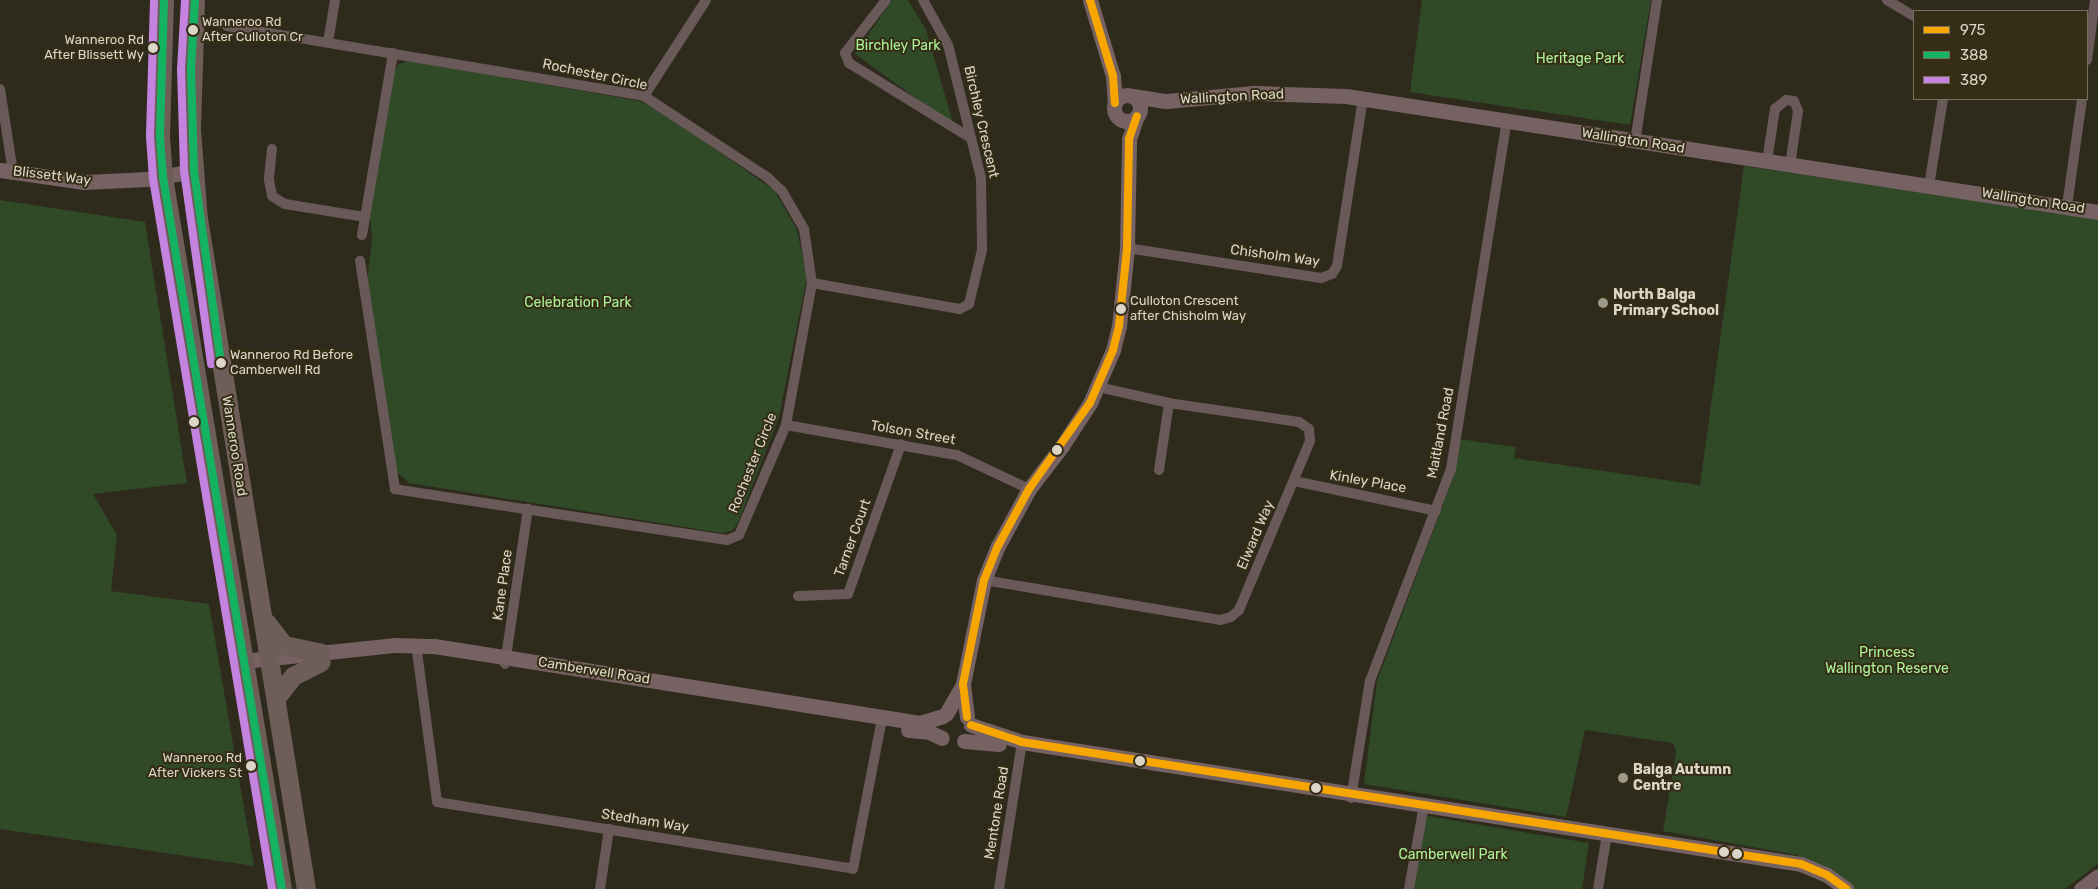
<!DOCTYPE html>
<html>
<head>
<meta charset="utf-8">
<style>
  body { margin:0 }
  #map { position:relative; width:2098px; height:889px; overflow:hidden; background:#2e2a1c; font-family:Rubik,sans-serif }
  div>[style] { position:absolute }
  .green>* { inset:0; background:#304927 }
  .street>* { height:10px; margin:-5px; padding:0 5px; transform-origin:5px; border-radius:5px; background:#6a5959 }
  .secondary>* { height:15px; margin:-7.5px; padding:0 7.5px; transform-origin:7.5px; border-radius:7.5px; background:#776263 }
  .secondary>.ring { margin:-7.5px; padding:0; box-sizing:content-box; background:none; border:15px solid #776263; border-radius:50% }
  .highway>* { height:19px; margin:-9.5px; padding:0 9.5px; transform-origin:9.5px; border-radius:9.5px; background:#6f5d5a }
  .bus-1>* { height:8px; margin:-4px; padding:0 4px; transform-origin:4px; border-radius:4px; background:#f7a600 }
  .bus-2>* { height:8px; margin:-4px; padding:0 4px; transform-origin:4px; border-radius:4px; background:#13b361 }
  .bus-3>* { height:8px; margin:-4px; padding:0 4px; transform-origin:4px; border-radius:4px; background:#c483df }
  .dots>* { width:14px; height:14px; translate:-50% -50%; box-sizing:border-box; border:2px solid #352d15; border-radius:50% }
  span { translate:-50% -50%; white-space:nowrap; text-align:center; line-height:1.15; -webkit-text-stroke:4px #352d15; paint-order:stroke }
  .bus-label { font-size:13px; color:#dbd6c8 }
  .left { translate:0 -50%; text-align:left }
  .right { translate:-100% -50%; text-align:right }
  .park-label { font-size:14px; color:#aaf399 }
  .street-label { font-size:14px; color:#dbd6c8 }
  .poi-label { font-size:14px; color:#dbd6c8; font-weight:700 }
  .legend { position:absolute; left:1913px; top:10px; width:175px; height:90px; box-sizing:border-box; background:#352d15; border:1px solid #77715d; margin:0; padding:6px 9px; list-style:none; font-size:15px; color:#dbd6c8 }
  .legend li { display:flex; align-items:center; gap:10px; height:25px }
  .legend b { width:25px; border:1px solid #77715d }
</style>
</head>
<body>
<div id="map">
  <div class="green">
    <div style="clip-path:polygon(892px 0,908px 0,926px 30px,954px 126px,855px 54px)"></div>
    <div style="clip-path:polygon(1422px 0,1651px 0,1630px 125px,1410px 92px)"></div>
    <div style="clip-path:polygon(408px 61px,640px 101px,664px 113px,775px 191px,797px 230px,807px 277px,779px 417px,738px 523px,732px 531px,722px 533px,409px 483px,397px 472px,367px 282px,372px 239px,370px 217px,394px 71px,399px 64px)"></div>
    <div style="clip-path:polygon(1744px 166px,2098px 219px,2098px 864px,2065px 889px,1853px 889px,1797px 855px,1663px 831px,1676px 752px,1673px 743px,1585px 730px,1566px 817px,1364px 784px,1377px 681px,1453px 478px,1459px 439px,1516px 447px,1514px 458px,1700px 485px)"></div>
    <div style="clip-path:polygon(0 200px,145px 222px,187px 483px,93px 494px,117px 535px,111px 591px,209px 604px,254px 866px,0 829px)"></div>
    <div style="clip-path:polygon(1421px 815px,1589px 843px,1582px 889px,1411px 889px)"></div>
  </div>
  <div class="street">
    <div style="left:886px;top:0;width:67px;rotate:127.7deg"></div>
    <div style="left:845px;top:53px;width:11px;rotate:68deg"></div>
    <div style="left:849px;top:63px;width:143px;rotate:31.6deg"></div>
    <div style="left:1887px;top:0;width:31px;rotate:31deg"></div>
    <div style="left:227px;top:26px;width:423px;rotate:9.5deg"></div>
    <div style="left:644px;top:96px;width:147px;rotate:33.4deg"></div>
    <div style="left:767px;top:177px;width:21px;rotate:43deg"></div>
    <div style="left:782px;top:191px;width:44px;rotate:59.9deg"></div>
    <div style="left:804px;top:229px;width:55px;rotate:81.6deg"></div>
    <div style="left:812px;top:283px;width:144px;rotate:100.4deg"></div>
    <div style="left:786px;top:425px;width:120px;rotate:113.1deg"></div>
    <div style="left:739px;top:535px;width:13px;rotate:157deg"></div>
    <div style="left:727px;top:540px;width:336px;rotate:-171.3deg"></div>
    <div style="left:395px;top:489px;width:231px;rotate:-98.7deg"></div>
    <div style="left:328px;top:42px;width:43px;rotate:-80.5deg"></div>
    <div style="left:2087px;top:60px;width:61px;rotate:-82.4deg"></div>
    <div style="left:0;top:89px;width:84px;rotate:81.1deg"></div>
    <div style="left:644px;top:96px;width:114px;rotate:-57.1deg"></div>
    <div style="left:1635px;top:142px;width:144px;rotate:-81.2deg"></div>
    <div style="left:272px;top:149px;width:31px;rotate:96deg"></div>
    <div style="left:269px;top:180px;width:16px;rotate:79deg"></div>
    <div style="left:272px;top:196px;width:15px;rotate:32deg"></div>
    <div style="left:285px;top:204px;width:80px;rotate:9.3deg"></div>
    <div style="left:1767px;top:161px;width:53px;rotate:-81.3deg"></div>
    <div style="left:1775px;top:109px;width:14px;rotate:-39deg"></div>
    <div style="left:1786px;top:100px;width:8px;rotate:7deg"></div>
    <div style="left:1794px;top:101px;width:11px;rotate:68deg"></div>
    <div style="left:1798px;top:111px;width:55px;rotate:98.4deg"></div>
    <div style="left:1929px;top:186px;width:88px;rotate:-80.9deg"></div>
    <div style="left:2067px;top:206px;width:108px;rotate:-82deg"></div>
    <div style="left:362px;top:235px;width:185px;rotate:-80.3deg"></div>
    <div style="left:1127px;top:248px;width:196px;rotate:8.8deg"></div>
    <div style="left:1321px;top:278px;width:12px;rotate:-20deg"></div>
    <div style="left:1332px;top:274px;width:9px;rotate:-58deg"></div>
    <div style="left:1337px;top:266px;width:169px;rotate:-81.2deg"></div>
    <div style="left:812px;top:283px;width:150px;rotate:10deg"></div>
    <div style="left:960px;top:309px;width:10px;rotate:-29deg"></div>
    <div style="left:969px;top:304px;width:56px;rotate:-76.5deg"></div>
    <div style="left:982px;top:250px;width:72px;rotate:-90.8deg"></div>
    <div style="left:981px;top:178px;width:137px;rotate:-103.9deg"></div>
    <div style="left:948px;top:45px;width:51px;rotate:-119.1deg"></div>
    <div style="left:786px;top:425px;width:174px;rotate:10deg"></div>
    <div style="left:957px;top:455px;width:80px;rotate:25.3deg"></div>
    <div style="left:1159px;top:470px;width:68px;rotate:-81.5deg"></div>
    <div style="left:1294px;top:481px;width:145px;rotate:11.9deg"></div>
    <div style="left:984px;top:580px;width:239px;rotate:9.6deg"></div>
    <div style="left:1220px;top:620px;width:11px;rotate:-15deg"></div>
    <div style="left:1231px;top:617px;width:11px;rotate:-41deg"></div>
    <div style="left:1239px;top:610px;width:183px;rotate:-67.2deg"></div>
    <div style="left:1310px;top:441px;width:12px;rotate:-95deg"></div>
    <div style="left:1309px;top:429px;width:12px;rotate:-145deg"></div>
    <div style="left:1299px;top:422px;width:131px;rotate:-171.7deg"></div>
    <div style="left:1169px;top:403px;width:73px;rotate:-167.3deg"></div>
    <div style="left:798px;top:596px;width:50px;rotate:-2.3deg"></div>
    <div style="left:848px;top:594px;width:159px;rotate:-70.5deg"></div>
    <div style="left:416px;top:644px;width:159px;rotate:82.4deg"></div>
    <div style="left:437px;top:802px;width:421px;rotate:9.1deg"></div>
    <div style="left:853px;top:869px;width:154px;rotate:-79.1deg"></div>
    <div style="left:505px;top:664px;width:157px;rotate:-81.6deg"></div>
    <div style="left:1351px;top:798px;width:119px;rotate:-80.8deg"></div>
    <div style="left:1370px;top:681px;width:227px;rotate:-69.1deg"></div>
    <div style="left:1451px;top:469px;width:353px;rotate:-80.9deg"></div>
    <div style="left:600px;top:889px;width:61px;rotate:-81.5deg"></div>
    <div style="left:999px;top:889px;width:149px;rotate:-81.1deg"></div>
    <div style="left:1409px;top:889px;width:85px;rotate:-79.9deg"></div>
    <div style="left:1598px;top:889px;width:56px;rotate:-80.7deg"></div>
  </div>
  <div class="secondary">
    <div style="left:1090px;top:0;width:79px;rotate:73.2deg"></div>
    <div style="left:1113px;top:76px;width:27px;rotate:86deg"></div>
    <div class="ring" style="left:1114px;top:95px;width:11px;height:11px"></div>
    <div style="left:1133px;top:96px;width:33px;rotate:9deg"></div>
    <div style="left:1166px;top:101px;width:88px;rotate:-5.2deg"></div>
    <div style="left:1254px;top:93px;width:92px;rotate:1.9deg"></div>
    <div style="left:1346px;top:96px;width:761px;rotate:8.77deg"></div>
    <div style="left:0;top:170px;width:85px;rotate:8.1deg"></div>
    <div style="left:84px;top:182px;width:64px;rotate:-2.7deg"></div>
    <div style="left:148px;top:179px;width:47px;rotate:-9.9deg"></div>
    <div style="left:243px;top:661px;width:154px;rotate:-6deg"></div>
    <div style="left:396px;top:645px;width:38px;rotate:2deg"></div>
    <div style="left:434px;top:646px;width:478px;rotate:9deg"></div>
    <div style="left:906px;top:721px;width:14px;rotate:8deg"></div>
    <div style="left:920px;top:723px;width:24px;rotate:-17deg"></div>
    <div style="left:946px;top:714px;width:32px;rotate:-60deg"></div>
    <div style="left:967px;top:717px;width:33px;rotate:-97deg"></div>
    <div style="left:963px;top:684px;width:106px;rotate:-78.6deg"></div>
    <div style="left:984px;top:580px;width:37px;rotate:-68deg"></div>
    <div style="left:998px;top:546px;width:65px;rotate:-61.5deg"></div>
    <div style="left:1029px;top:489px;width:54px;rotate:-52.5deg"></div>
    <div style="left:1062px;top:446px;width:51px;rotate:-56.9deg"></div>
    <div style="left:1090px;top:403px;width:58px;rotate:-66.5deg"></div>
    <div style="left:1113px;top:350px;width:25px;rotate:-76deg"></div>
    <div style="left:1119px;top:326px;width:78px;rotate:-84.1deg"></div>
    <div style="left:1127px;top:248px;width:109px;rotate:-88.9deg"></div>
    <div style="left:1129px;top:139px;width:24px;rotate:-71deg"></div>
    <div style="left:971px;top:725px;width:54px;rotate:18.4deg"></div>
    <div style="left:1022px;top:742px;width:788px;rotate:8.9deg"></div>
    <div style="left:1801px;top:864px;width:28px;rotate:23deg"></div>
    <div style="left:1827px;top:875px;width:24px;rotate:36deg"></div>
    <div style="left:908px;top:730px;width:21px;rotate:5deg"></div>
    <div style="left:929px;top:732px;width:14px;rotate:25deg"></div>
    <div style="left:964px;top:741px;width:35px;rotate:5deg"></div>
    <div style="left:2081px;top:889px;width:21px;rotate:-37deg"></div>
  </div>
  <div class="highway">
    <div style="left:164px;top:0;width:137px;rotate:91.7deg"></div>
    <div style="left:160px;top:137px;width:40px;rotate:85.7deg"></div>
    <div style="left:163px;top:177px;width:722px;rotate:80.51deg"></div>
    <div style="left:195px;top:0;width:130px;rotate:91.8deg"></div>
    <div style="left:191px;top:130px;width:88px;rotate:85.5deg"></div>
    <div style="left:198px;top:218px;width:680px;rotate:80.86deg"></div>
    <div style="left:266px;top:622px;width:29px;rotate:52deg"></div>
    <div style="left:284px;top:645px;width:38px;rotate:12deg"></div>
    <div style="left:276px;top:698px;width:28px;rotate:-52deg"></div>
    <div style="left:293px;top:676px;width:31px;rotate:-27deg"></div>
  </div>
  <div class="bus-1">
    <div style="left:1090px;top:0;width:79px;rotate:73.2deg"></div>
    <div style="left:1113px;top:76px;width:27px;rotate:86deg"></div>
    <div style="left:967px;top:717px;width:33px;rotate:-97deg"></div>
    <div style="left:963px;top:684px;width:106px;rotate:-78.6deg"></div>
    <div style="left:984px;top:580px;width:37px;rotate:-68deg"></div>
    <div style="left:998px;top:546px;width:65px;rotate:-61.5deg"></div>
    <div style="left:1029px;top:489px;width:105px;rotate:-54.7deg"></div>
    <div style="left:1090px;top:403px;width:58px;rotate:-66.5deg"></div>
    <div style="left:1113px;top:350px;width:25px;rotate:-76deg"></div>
    <div style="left:1119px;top:326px;width:78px;rotate:-84.1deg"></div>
    <div style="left:1127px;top:248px;width:109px;rotate:-88.9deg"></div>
    <div style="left:1129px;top:139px;width:24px;rotate:-71deg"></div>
    <div style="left:971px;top:725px;width:54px;rotate:18.4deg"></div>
    <div style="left:1022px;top:742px;width:788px;rotate:8.9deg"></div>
    <div style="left:1801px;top:864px;width:28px;rotate:23deg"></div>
    <div style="left:1827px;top:875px;width:24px;rotate:36deg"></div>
  </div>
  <div class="bus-2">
    <div style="left:164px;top:0;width:137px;rotate:91.7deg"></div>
    <div style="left:160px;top:137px;width:40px;rotate:85.7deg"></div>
    <div style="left:163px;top:177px;width:722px;rotate:80.51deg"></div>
    <div style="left:195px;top:0;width:69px;rotate:93.3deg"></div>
    <div style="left:191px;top:69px;width:102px;rotate:88.3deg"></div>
    <div style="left:194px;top:171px;width:194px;rotate:82deg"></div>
  </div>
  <div class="bus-3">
    <div style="left:154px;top:0;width:137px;rotate:91.7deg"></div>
    <div style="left:150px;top:137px;width:42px;rotate:85.9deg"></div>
    <div style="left:153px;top:179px;width:720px;rotate:80.49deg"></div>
    <div style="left:185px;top:0;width:69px;rotate:93.3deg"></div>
    <div style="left:181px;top:69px;width:102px;rotate:88.3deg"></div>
    <div style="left:184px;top:171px;width:195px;rotate:82deg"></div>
  </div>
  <div class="dots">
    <div style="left:193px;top:30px;background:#dbd6c8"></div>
    <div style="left:153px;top:48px;background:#dbd6c8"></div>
    <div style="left:1603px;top:303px;background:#9e9a8c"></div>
    <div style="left:1121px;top:309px;background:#dbd6c8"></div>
    <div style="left:221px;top:363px;background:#dbd6c8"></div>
    <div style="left:194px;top:422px;background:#dbd6c8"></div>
    <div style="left:1057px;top:450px;background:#dbd6c8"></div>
    <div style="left:1140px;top:761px;background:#dbd6c8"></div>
    <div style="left:251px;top:766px;background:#dbd6c8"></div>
    <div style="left:1623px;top:778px;background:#9e9a8c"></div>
    <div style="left:1316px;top:788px;background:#dbd6c8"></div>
    <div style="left:1724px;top:852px;background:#dbd6c8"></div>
    <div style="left:1737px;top:854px;background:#dbd6c8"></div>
  </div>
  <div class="bus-label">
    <span class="left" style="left:202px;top:30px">Wanneroo Rd<br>After Culloton Cr</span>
    <span class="right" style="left:144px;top:48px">Wanneroo Rd<br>After Blissett Wy</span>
    <span class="left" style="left:1130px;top:309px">Culloton Crescent<br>after Chisholm Way</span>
    <span class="left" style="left:230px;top:363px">Wanneroo Rd Before<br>Camberwell Rd</span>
    <span class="right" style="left:242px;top:766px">Wanneroo Rd<br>After Vickers St</span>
  </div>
  <div class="park-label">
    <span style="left:898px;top:46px">Birchley Park</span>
    <span style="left:1580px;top:59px">Heritage Park</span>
    <span style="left:578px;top:303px">Celebration Park</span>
    <span style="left:1887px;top:661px">Princess<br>Wallington Reserve</span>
    <span style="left:1453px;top:855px">Camberwell Park</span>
  </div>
  <div class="street-label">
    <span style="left:595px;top:75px;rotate:12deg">Rochester Circle</span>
    <span style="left:1232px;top:97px;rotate:-3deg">Wallington Road</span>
    <span style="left:981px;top:122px;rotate:77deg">Birchley Crescent</span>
    <span style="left:1633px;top:141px;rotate:9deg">Wallington Road</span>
    <span style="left:52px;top:176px;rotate:7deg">Blissett Way</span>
    <span style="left:2033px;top:201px;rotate:9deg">Wallington Road</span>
    <span style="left:1275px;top:256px;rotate:8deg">Chisholm Way</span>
    <span style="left:913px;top:433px;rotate:10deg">Tolson Street</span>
    <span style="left:1441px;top:433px;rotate:-79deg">Maitland Road</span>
    <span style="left:234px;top:446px;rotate:81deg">Wanneroo Road</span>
    <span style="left:753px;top:463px;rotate:-68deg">Rochester Circle</span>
    <span style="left:1368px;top:482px;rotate:10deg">Kinley Place</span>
    <span style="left:1256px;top:535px;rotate:-67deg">Elward Way</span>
    <span style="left:853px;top:538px;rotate:-70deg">Tarner Court</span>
    <span style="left:503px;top:585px;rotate:-82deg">Kane Place</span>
    <span style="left:594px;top:671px;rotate:9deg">Camberwell Road</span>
    <span style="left:997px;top:813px;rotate:-81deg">Mentone Road</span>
    <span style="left:645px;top:821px;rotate:9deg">Stedham Way</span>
  </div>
  <div class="poi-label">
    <span class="left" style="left:1613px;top:303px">North Balga<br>Primary School</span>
    <span class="left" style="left:1633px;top:778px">Balga Autumn<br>Centre</span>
  </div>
  <ul class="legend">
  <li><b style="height:6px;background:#f7a600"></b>975</li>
  <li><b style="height:6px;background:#13b361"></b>388</li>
  <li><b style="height:6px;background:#c483df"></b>389</li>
  </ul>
</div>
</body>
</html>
